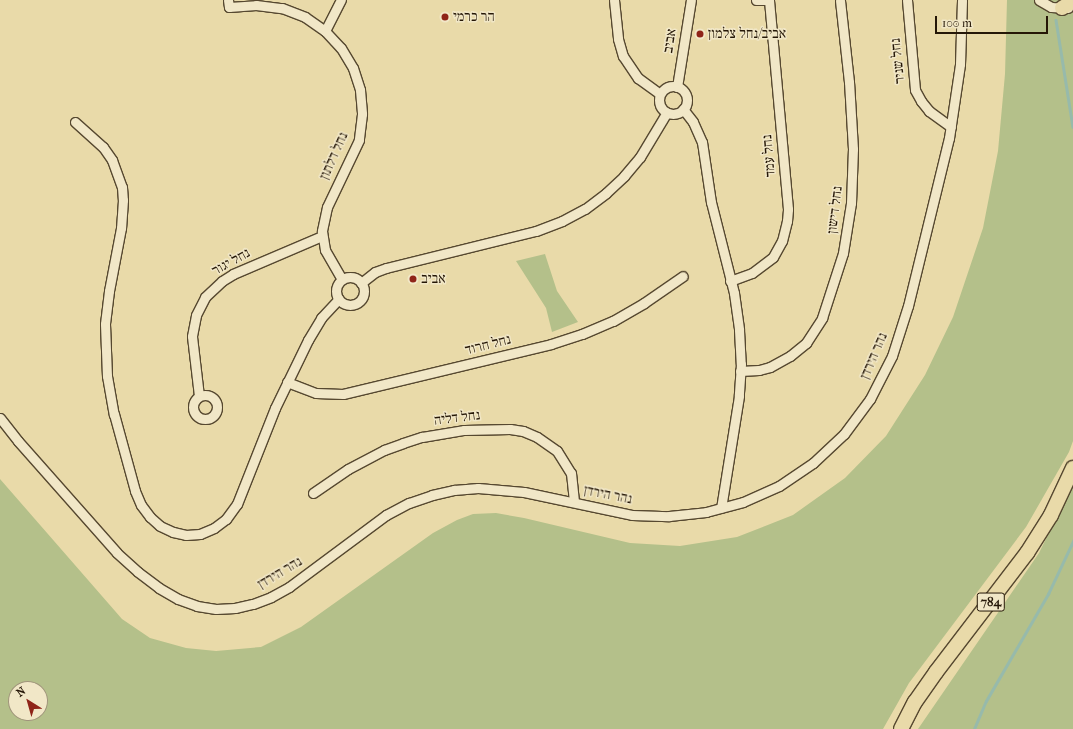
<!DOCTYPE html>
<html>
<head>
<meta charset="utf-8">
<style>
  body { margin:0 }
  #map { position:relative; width:1073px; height:729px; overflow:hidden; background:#e9daa9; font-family:"IM FELL French Canon","Frank Ruhl Libre",serif }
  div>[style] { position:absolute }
  .green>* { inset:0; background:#b4c08a }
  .stream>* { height:2.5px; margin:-1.25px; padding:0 1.25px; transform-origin:1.25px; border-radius:1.25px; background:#97baab }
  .roads { filter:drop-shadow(1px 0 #564830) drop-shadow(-1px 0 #564830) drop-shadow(0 1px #564830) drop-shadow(0 -1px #564830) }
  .minor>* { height:9px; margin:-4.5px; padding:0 4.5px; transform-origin:4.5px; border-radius:4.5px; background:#f1e7c7 }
  .minor>.ring { margin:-4.5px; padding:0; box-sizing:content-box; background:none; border:9px solid #f1e7c7; border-radius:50% }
  .primary>* { height:14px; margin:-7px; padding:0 7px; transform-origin:7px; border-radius:7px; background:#e9daa9 }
  .dots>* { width:11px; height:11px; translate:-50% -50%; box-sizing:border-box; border:2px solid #f1e7c7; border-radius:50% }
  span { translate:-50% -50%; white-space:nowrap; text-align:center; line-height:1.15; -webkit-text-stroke:3px #f1e7c7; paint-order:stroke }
  .shield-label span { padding:1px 3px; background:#f1e7c7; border:1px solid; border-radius:3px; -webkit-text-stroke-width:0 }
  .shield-label { font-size:13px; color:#251707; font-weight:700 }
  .poi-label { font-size:14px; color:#251707 }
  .left { translate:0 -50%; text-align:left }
  .street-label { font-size:14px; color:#251707 }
  .north { position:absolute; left:8px; top:681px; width:40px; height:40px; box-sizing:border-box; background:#f1e7c7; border:1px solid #9f947a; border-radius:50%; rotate:323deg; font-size:11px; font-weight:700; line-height:16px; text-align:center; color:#251707 }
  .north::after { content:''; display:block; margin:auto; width:14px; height:18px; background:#8f2418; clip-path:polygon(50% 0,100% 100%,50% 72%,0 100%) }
  .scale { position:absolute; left:935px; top:16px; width:113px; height:18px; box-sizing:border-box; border:2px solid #251707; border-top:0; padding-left:5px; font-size:12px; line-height:14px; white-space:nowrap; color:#251707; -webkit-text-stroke:3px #f1e7c7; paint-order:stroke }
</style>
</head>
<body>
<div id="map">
  <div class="green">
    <div style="clip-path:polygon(evenodd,1007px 0,1073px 0,1073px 441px,1069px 452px,1026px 527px,909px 683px,883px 729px,0 729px,0 479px,122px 619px,150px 638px,186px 648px,216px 651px,261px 647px,301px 627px,433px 533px,457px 520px,473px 514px,496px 513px,524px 518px,630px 543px,680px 546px,737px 537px,793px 515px,845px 478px,886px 436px,925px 375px,953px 317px,983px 228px,998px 151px,1005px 74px,1007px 0,16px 689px,40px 689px,40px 713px,16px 713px,16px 689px)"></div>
    <div style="clip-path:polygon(545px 254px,557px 291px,578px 322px,552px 332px,546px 308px,516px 261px)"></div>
    <div style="clip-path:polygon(1073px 484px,1073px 729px,918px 729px,1039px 553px)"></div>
  </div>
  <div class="stream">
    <div style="left:1056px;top:20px;width:108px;rotate:81deg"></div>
    <div style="left:974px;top:729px;width:30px;rotate:-67deg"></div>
    <div style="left:986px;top:701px;width:124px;rotate:-59.9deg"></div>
    <div style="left:1048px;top:594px;width:59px;rotate:-64.7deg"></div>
  </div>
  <div class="roads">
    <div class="minor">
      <div style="left:228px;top:0;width:7px;rotate:82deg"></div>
      <div style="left:229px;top:7px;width:27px;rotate:-4deg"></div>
      <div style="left:256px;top:5px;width:26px;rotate:7deg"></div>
      <div style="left:282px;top:8px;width:25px;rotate:21deg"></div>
      <div style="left:305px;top:17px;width:24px;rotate:35deg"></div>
      <div style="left:325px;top:31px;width:23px;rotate:47deg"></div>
      <div style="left:341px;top:48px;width:23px;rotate:59deg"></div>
      <div style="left:353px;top:68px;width:23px;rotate:72deg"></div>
      <div style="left:360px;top:90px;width:24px;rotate:85deg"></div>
      <div style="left:362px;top:114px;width:26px;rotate:97deg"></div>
      <div style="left:359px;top:140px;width:74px;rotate:115.5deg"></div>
      <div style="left:327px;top:207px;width:25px;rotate:102deg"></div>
      <div style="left:322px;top:231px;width:19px;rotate:81deg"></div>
      <div style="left:325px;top:250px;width:34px;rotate:60deg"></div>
      <div style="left:614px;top:0;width:39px;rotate:84deg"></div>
      <div style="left:618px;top:39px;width:18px;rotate:74deg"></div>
      <div style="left:623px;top:56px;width:27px;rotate:56deg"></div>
      <div style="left:638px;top:78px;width:27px;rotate:36deg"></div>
      <div style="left:756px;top:0;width:10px"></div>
      <div style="left:907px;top:0;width:90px;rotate:84.9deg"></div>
      <div style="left:915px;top:90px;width:13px;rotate:61deg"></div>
      <div style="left:921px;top:101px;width:13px;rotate:51deg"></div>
      <div style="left:929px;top:111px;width:27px;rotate:36deg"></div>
      <div style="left:1039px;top:0;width:14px;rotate:30deg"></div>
      <div style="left:1051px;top:7px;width:17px;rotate:3deg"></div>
      <div style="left:325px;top:31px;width:35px;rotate:-63deg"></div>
      <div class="ring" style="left:659px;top:86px;width:19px;height:19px"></div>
      <div style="left:677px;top:87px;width:88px;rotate:-80.9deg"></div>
      <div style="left:683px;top:109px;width:16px;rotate:52deg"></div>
      <div style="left:693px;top:122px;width:22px;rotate:66deg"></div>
      <div style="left:702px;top:142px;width:61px;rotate:81.5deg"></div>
      <div style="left:711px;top:202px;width:94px;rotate:75.8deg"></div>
      <div style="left:734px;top:293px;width:37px;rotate:82deg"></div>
      <div style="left:739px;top:330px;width:34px;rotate:87deg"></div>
      <div style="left:741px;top:364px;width:32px;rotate:94deg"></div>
      <div style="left:739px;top:396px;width:113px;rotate:99.1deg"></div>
      <div style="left:75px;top:122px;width:38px;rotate:42deg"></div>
      <div style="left:103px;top:147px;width:16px;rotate:55deg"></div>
      <div style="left:112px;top:160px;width:29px;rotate:70deg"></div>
      <div style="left:122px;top:187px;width:13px;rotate:86deg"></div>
      <div style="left:123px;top:200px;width:28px;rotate:94deg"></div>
      <div style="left:121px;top:228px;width:64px;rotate:100.8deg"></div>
      <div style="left:109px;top:291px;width:33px;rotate:97deg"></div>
      <div style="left:105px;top:324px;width:52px;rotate:87.8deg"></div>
      <div style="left:107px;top:376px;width:39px;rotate:80deg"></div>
      <div style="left:114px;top:414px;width:80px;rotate:74.7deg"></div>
      <div style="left:135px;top:491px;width:15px;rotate:67deg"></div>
      <div style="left:141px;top:505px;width:15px;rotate:53deg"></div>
      <div style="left:150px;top:517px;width:13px;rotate:42deg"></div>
      <div style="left:160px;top:526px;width:14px;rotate:25deg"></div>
      <div style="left:173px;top:532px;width:13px;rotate:13deg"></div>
      <div style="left:186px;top:535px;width:14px;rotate:-4deg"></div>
      <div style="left:200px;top:534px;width:15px;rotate:-23deg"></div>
      <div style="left:214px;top:528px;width:15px;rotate:-37deg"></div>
      <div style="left:226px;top:519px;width:19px;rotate:-54deg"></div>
      <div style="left:237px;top:504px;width:103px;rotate:-68.4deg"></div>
      <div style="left:275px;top:408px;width:76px;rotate:-64.1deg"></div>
      <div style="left:308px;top:340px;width:26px;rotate:-59deg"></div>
      <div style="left:321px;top:318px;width:26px;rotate:-47deg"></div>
      <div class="ring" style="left:336px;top:277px;width:19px;height:19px"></div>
      <div style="left:730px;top:281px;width:23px;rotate:-20deg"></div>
      <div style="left:752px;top:273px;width:26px;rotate:-37deg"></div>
      <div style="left:773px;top:257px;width:18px;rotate:-61deg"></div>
      <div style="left:782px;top:241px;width:21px;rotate:-76deg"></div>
      <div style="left:787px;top:221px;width:12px;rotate:-85deg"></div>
      <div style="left:788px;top:209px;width:210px;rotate:-95.2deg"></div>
      <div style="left:361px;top:283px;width:18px;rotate:-38deg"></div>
      <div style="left:375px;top:272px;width:12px;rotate:-20deg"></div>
      <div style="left:386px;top:268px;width:154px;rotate:-13.9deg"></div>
      <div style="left:536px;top:231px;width:28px;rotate:-21deg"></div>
      <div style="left:562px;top:221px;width:26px;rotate:-28deg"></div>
      <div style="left:585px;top:209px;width:26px;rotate:-37deg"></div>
      <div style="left:606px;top:193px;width:25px;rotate:-43deg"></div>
      <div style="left:624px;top:176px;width:25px;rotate:-50deg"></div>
      <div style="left:640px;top:157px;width:52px;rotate:-59deg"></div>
      <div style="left:740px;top:371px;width:19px;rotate:-3deg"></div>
      <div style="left:759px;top:370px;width:11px;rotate:-15deg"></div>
      <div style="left:770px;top:367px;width:23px;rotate:-29deg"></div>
      <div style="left:790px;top:356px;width:21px;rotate:-39deg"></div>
      <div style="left:806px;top:343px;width:30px;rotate:-57deg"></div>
      <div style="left:822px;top:318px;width:68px;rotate:-72.1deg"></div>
      <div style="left:843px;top:253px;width:51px;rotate:-80.9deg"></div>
      <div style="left:851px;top:203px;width:54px;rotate:-87.9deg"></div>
      <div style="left:853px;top:149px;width:67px;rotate:-93.4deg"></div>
      <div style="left:849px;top:82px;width:82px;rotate:-96.3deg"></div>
      <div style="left:287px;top:382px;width:31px;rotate:21deg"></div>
      <div style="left:316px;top:393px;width:27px;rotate:2deg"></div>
      <div style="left:343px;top:394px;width:214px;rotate:-13.5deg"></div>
      <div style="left:551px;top:344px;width:33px;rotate:-18deg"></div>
      <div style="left:582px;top:334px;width:34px;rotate:-23deg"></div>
      <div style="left:613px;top:321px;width:36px;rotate:-30deg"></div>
      <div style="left:644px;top:303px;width:47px;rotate:-34.7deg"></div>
      <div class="ring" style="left:193px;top:395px;width:15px;height:15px"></div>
      <div style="left:199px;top:396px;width:60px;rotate:-96.7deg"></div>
      <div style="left:192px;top:336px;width:21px;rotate:-79deg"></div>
      <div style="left:196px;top:315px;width:20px;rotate:-63deg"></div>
      <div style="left:205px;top:297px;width:23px;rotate:-43deg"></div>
      <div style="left:222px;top:281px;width:13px;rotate:-32deg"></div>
      <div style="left:233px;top:274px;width:97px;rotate:-23.1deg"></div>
      <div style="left:0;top:418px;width:29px;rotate:52deg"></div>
      <div style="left:18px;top:441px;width:149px;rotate:48.5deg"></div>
      <div style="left:117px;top:553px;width:28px;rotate:42deg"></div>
      <div style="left:138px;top:572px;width:26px;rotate:37deg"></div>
      <div style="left:159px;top:588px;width:22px;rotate:30deg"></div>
      <div style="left:178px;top:599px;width:20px;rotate:20deg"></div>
      <div style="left:197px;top:606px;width:19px;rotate:9deg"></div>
      <div style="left:216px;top:609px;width:19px;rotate:-3deg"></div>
      <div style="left:235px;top:608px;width:18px;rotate:-13deg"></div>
      <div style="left:253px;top:604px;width:19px;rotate:-21deg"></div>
      <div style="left:271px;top:597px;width:21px;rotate:-29deg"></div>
      <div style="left:289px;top:587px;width:121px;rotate:-36.6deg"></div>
      <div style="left:386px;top:515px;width:26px;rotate:-28deg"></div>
      <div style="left:409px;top:503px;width:24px;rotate:-19deg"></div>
      <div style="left:432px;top:495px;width:23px;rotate:-13deg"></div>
      <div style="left:454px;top:490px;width:24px;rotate:-5deg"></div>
      <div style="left:478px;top:488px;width:46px;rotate:5deg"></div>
      <div style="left:524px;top:492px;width:110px;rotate:12deg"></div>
      <div style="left:632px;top:515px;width:37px;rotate:2deg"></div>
      <div style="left:669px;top:516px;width:37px;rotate:-6deg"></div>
      <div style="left:706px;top:512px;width:38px;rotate:-15deg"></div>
      <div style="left:743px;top:502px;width:39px;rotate:-24deg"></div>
      <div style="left:779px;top:486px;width:41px;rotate:-34.1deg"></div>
      <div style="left:813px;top:463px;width:42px;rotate:-43.1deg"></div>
      <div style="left:844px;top:434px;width:44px;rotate:-53.4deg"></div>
      <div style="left:870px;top:399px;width:48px;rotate:-62.9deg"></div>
      <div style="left:892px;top:356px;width:52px;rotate:-72.3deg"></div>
      <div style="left:908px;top:306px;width:173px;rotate:-76.3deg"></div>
      <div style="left:949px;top:138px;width:75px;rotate:-81.5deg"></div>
      <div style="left:960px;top:64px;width:64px;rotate:-88.2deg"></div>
      <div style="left:313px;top:493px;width:42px;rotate:-34.4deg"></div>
      <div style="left:348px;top:469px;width:41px;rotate:-27.8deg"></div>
      <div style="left:384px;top:450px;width:20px;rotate:-20deg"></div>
      <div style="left:403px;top:443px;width:20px;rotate:-18deg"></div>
      <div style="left:422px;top:437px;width:43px;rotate:-9.5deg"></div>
      <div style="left:464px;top:430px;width:46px;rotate:-1.2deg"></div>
      <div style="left:510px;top:429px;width:13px;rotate:9deg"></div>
      <div style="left:523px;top:431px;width:15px;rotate:23deg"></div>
      <div style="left:537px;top:437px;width:24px;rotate:35deg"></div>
      <div style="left:557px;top:451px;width:26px;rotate:58deg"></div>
      <div style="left:571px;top:473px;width:29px;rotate:84deg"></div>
    </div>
    <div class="primary">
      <div style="left:1062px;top:8px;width:13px;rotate:-32deg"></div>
      <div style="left:901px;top:729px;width:30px;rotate:-63deg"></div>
      <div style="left:915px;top:702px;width:37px;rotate:-55deg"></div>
      <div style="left:936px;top:672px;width:150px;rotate:-52.6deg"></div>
      <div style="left:1027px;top:553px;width:45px;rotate:-57.7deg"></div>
      <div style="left:1051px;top:515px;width:52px;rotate:-64.9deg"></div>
    </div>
  </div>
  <div class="dots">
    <div style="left:445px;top:17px;background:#8f2418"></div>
    <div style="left:700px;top:34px;background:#8f2418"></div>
    <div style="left:413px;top:279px;background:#8f2418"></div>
  </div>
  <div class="shield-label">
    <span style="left:991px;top:602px">784</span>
  </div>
  <div class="poi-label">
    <span class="left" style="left:453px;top:17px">הר כרמי</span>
    <span class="left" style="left:708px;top:34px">אביב/נחל צלמון</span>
    <span class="left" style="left:421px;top:279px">אביב</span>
  </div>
  <div class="street-label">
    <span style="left:670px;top:41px;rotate:-81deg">אביב</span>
    <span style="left:898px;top:61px;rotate:-96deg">נחל שניר</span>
    <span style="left:334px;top:156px;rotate:-66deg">נחל דלתון</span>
    <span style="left:769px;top:156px;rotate:-95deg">נחל עמד</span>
    <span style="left:835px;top:210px;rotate:-83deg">נחל דישון</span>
    <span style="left:231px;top:262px;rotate:-29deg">נחל יגור</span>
    <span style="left:488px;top:345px;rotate:-14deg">נחל חרוד</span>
    <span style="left:874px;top:356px;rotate:-67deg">נהר הירדן</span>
    <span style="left:457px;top:418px;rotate:-7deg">נחל דליה</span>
    <span style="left:608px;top:495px;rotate:11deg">נהר הירדן</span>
    <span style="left:280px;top:573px;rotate:-31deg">נהר הירדן</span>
  </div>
  <div class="north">N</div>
  <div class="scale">100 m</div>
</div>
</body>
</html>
